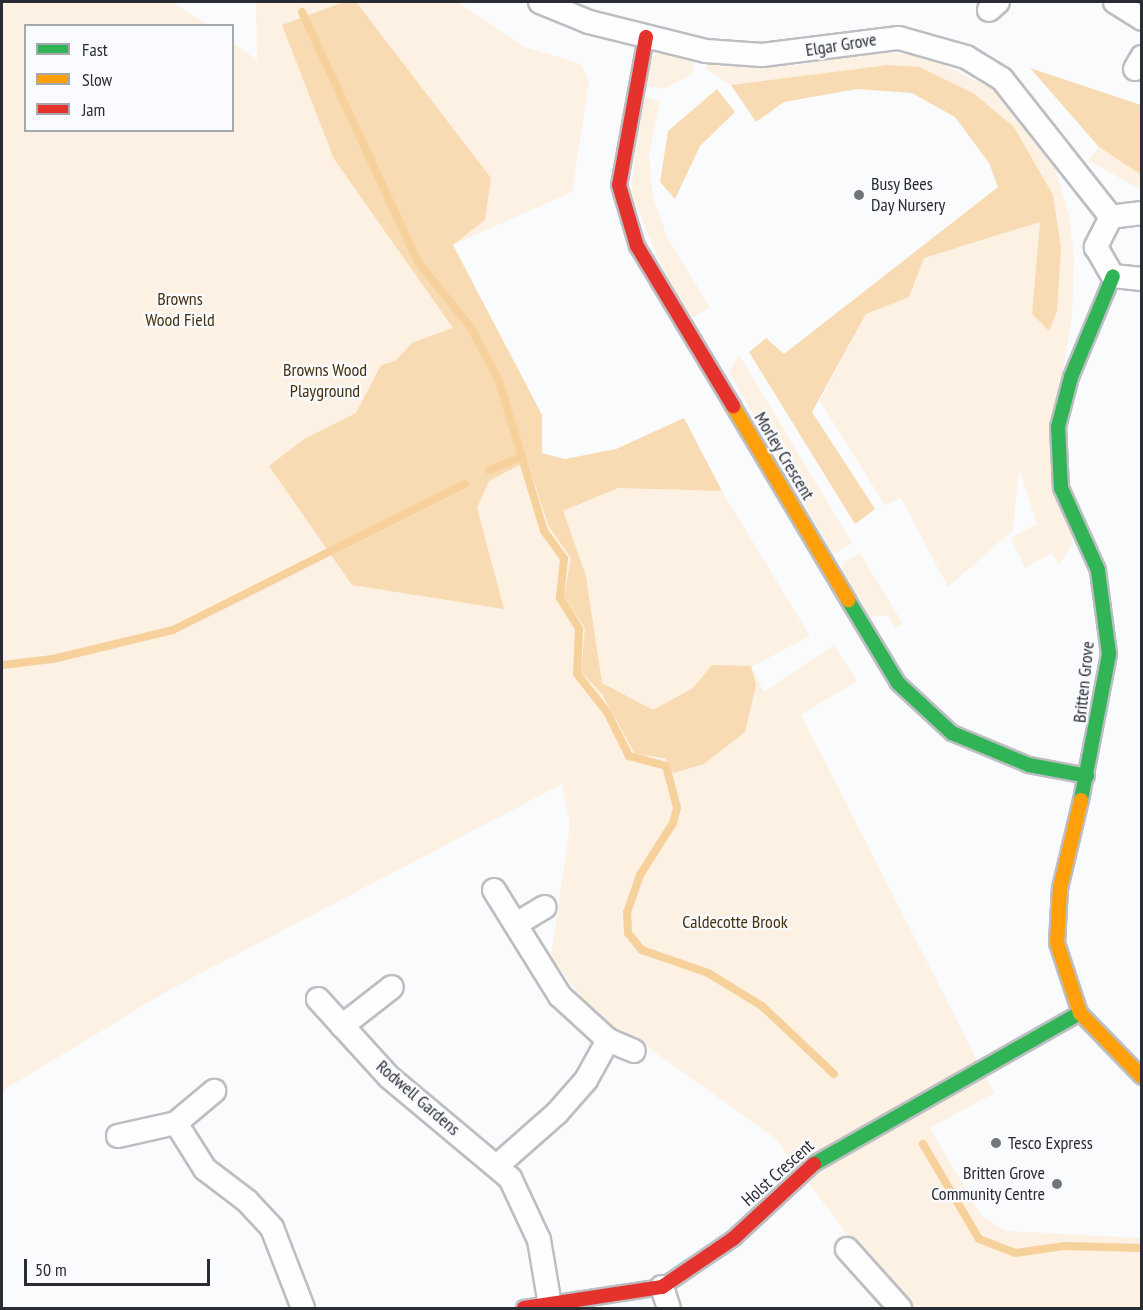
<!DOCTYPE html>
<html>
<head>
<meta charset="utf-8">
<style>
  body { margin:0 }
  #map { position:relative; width:1143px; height:1310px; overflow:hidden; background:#fafbfd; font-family:"PT Sans Narrow",sans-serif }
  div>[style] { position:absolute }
  .green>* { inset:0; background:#fcf1e2 }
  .forest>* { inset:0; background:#f8dbb2 }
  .stream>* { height:8px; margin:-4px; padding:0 4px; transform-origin:4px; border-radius:4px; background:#f6d19b }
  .roads { filter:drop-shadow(2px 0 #bcbec2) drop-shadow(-2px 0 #bcbec2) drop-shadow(0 2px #bcbec2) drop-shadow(0 -2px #bcbec2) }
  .street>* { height:22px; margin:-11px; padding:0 11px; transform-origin:11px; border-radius:11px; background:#fefeff }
  .fast>* { height:14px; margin:-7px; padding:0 7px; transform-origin:7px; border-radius:7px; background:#30b455 }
  .slow>* { height:14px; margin:-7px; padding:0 7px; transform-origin:7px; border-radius:7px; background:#ff9f0a }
  .jam>* { height:14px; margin:-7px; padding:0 7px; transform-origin:7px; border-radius:7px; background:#e5322d }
  .dots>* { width:16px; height:16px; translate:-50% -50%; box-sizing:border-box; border:3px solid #f9fbfe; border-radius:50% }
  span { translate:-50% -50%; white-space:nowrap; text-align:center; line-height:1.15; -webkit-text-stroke:4.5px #f9fbfe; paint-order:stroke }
  .street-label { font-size:18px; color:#292d33 }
  .poi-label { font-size:18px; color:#292d33 }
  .left { translate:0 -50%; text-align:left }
  .right { translate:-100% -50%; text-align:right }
  .park-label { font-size:18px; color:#46300e }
  .frame { position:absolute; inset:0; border:3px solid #292d33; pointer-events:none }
  .legend { position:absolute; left:24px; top:24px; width:210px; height:108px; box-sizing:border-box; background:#f9fbfe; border:2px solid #a6a9ad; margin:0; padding:8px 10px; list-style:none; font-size:18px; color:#292d33 }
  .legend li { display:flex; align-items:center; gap:12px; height:30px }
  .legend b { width:30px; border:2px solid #a6a9ad }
  .scale { position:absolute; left:24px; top:1259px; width:186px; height:27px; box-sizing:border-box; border:3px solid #292d33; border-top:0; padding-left:8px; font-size:18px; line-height:21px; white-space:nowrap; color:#292d33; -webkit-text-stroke:4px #f9fbfe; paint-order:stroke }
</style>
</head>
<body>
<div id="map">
  <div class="green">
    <div style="clip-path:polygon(2px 2px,171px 2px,209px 25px,26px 26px,26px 130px,232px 130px,233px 43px,257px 60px,256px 2px,458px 2px,525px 47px,581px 64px,589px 81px,572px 192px,453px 245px,542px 415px,542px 453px,564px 511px,618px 488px,722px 491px,810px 636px,751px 667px,764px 692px,834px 645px,857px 681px,801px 715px,994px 1093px,930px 1128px,981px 1215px,1006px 1231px,1141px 1238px,1141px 1308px,902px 1308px,775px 1138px,638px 1040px,597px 1018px,551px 957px,570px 825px,562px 784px,169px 990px,2px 1091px)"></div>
    <div style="clip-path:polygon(662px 51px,696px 55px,692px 74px,664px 89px,643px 85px,652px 57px)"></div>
    <div style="clip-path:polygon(879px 51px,927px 57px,991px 88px,1035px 136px,1055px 169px,1069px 214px,1074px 258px,1072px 317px,1063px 369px,1072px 544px,1059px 565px,1052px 553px,1025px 568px,1011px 538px,1037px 524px,1019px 469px,1013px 530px,948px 587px,901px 498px,885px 505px,820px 401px,866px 314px,909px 297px,924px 258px,1040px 222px,1032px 314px,1061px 248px,1014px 127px,888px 65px,731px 85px,706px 69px,708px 58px,753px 66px,796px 65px)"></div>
    <div style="clip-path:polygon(641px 96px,660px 101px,649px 155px,653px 197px,668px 239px,710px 307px,692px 318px,668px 281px,631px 193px)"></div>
    <div style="clip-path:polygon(1099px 147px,1141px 175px,1141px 190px,1088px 160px)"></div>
    <div style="clip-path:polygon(739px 355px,852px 543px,833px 554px,729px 372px)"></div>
    <div style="clip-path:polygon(860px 553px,903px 624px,896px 628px,887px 615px,871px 617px,842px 570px,844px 562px)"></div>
  </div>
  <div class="forest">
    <div style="clip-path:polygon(344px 2px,356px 2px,491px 178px,485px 220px,453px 245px,542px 415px,542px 453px,565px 459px,616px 449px,684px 418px,722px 491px,618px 488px,563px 511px,586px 576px,602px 683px,653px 710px,693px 688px,712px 665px,751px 666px,756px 685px,745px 732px,704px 764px,673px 773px,665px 758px,635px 754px,602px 694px,581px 672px,585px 628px,564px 597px,571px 558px,549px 527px,527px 461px,489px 481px,477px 508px,504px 609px,352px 585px,269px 466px,304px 439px,356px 413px,381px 365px,395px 361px,412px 343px,453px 328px,334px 159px,282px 25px)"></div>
    <div style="clip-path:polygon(888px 65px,919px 67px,973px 93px,1014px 127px,1053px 195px,1061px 248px,1057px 311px,1049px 331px,1032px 314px,1040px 222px,924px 258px,909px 297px,866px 314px,812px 412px,875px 509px,855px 524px,749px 352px,766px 338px,784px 354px,998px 187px,989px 163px,955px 117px,912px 93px,857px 89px,784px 102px,756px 122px,731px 85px)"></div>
    <div style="clip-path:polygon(1030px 68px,1141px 105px,1141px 175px,1099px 147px)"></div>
    <div style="clip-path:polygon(717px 89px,735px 112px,700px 146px,675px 199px,660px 182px,668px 131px)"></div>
  </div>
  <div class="stream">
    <div style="left:302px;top:12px;width:276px;rotate:65.1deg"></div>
    <div style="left:418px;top:262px;width:85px;rotate:51.2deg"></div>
    <div style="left:471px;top:328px;width:60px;rotate:62.2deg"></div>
    <div style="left:499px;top:381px;width:157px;rotate:73.3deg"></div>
    <div style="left:544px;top:531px;width:34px;rotate:54deg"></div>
    <div style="left:564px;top:559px;width:39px;rotate:96deg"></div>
    <div style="left:560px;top:598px;width:36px;rotate:58deg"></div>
    <div style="left:579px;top:629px;width:45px;rotate:92.5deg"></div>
    <div style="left:577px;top:674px;width:48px;rotate:51.7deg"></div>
    <div style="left:607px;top:712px;width:49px;rotate:63.4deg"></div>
    <div style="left:629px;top:756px;width:38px;rotate:15deg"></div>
    <div style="left:666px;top:766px;width:43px;rotate:75.3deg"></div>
    <div style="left:677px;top:808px;width:16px;rotate:105deg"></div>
    <div style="left:673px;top:823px;width:62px;rotate:122.4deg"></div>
    <div style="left:640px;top:875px;width:39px;rotate:109deg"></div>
    <div style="left:627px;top:912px;width:21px;rotate:87deg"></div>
    <div style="left:628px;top:933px;width:22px;rotate:51deg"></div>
    <div style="left:642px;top:950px;width:70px;rotate:19.2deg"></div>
    <div style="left:708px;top:973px;width:63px;rotate:31.4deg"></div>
    <div style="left:762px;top:1006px;width:99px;rotate:43.4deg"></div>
    <div style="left:489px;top:470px;width:35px;rotate:-22deg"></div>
    <div style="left:2px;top:665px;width:51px;rotate:-6.7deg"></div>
    <div style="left:53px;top:659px;width:123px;rotate:-13.6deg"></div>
    <div style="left:173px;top:630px;width:326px;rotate:-26.6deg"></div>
    <div style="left:923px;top:1144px;width:110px;rotate:59.5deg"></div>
    <div style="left:979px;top:1239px;width:39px;rotate:21deg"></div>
    <div style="left:1015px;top:1253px;width:49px;rotate:-8.1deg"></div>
    <div style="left:1064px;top:1246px;width:78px;rotate:1.5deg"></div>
  </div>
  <div class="roads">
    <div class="street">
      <div style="left:540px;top:2px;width:53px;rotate:22.2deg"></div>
      <div style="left:589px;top:22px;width:121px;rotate:13.9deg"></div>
      <div style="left:706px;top:51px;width:56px;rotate:4.1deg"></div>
      <div style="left:762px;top:55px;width:138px;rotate:-7.1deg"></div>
      <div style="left:899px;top:38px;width:70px;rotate:15.8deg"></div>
      <div style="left:966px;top:57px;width:42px;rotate:31.4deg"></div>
      <div style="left:1002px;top:79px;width:176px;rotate:51.7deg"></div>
      <div style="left:1115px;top:2px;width:32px;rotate:32deg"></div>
      <div style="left:989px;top:10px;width:12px;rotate:-42deg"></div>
      <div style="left:1135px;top:69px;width:14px;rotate:-60deg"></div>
      <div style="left:1142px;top:213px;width:31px;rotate:173deg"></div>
      <div style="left:1111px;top:217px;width:34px;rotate:117deg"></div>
      <div style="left:1096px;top:247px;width:34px;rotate:60deg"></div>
      <div style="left:1113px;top:276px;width:29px;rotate:6deg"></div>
      <div style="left:494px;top:890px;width:125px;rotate:58.1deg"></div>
      <div style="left:560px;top:996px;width:65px;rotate:42.5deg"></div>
      <div style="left:518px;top:923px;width:31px;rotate:-31deg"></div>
      <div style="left:318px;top:999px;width:105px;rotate:47.7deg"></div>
      <div style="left:389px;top:1077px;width:158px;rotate:39.9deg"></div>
      <div style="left:510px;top:1178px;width:68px;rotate:64.9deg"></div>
      <div style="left:539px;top:1240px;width:66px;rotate:80.4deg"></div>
      <div style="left:342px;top:1026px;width:63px;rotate:-38deg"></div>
      <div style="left:176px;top:1123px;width:54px;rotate:57.8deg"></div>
      <div style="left:205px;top:1169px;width:53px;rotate:37.3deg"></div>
      <div style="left:247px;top:1201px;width:37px;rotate:47deg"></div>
      <div style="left:272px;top:1228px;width:86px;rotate:68.8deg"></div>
      <div style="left:118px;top:1136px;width:59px;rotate:-12.6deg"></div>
      <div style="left:176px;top:1123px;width:50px;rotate:-40.1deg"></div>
      <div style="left:498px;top:1165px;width:79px;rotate:-41.4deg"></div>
      <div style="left:557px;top:1113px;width:44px;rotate:-48.7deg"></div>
      <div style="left:586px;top:1080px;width:46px;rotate:-61.2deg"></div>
      <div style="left:608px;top:1040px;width:28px;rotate:23deg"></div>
      <div style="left:847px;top:1249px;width:79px;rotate:48.1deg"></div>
      <div style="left:662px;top:1287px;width:22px;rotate:72deg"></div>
    </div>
    <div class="fast">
      <div style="left:848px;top:600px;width:97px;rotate:58.9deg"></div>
      <div style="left:898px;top:683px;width:74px;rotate:42.8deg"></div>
      <div style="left:952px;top:733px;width:83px;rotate:22.6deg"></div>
      <div style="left:1029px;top:765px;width:59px;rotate:10.7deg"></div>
      <div style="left:1081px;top:800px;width:149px;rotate:-79.1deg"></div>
      <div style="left:1109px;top:654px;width:85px;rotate:-97.5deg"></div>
      <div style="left:1098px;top:570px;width:90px;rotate:-114.3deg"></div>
      <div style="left:1061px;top:488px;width:61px;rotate:-92.8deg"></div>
      <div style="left:1058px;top:427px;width:52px;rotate:-75.4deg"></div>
      <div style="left:1071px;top:377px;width:109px;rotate:-67.4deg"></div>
      <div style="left:814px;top:1164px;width:306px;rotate:-29.6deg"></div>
    </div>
    <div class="slow">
      <div style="left:733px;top:406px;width:226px;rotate:59.3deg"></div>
      <div style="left:1081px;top:800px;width:90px;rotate:103.4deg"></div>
      <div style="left:1060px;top:888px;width:55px;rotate:93.1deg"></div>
      <div style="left:1057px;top:943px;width:74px;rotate:71.8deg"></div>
      <div style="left:1080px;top:1013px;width:89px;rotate:45.9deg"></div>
    </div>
    <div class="jam">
      <div style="left:646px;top:37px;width:150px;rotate:100.3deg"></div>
      <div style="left:619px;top:185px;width:64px;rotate:73.6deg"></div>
      <div style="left:637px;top:246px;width:187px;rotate:59deg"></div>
      <div style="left:524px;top:1308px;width:140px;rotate:-8.7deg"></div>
      <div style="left:662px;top:1287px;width:87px;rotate:-34.2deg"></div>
      <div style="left:734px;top:1238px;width:109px;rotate:-42.8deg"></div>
    </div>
  </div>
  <div class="dots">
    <div style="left:859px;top:195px;background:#72757a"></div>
    <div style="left:996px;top:1143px;background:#72757a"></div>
    <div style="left:1057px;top:1184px;background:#72757a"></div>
  </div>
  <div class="street-label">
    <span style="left:841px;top:45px;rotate:-9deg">Elgar Grove</span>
    <span style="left:784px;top:456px;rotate:59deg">Morley Crescent</span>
    <span style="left:1084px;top:682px;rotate:-84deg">Britten Grove</span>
    <span style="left:418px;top:1098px;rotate:41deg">Rodwell Gardens</span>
    <span style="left:778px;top:1173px;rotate:-42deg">Holst Crescent</span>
  </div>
  <div class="poi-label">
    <span class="left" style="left:871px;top:195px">Busy Bees<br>Day Nursery</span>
    <span class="left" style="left:1008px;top:1143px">Tesco Express</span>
    <span class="right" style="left:1045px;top:1184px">Britten Grove<br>Community Centre</span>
  </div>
  <div class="park-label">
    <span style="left:180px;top:310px">Browns<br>Wood Field</span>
    <span style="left:325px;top:381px">Browns Wood<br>Playground</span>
    <span style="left:735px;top:922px">Caldecotte Brook</span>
  </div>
  <div class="frame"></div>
  <ul class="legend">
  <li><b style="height:8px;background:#30b455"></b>Fast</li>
  <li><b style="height:8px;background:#ff9f0a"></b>Slow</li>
  <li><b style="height:8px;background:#e5322d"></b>Jam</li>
  </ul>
  <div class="scale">50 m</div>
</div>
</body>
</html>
